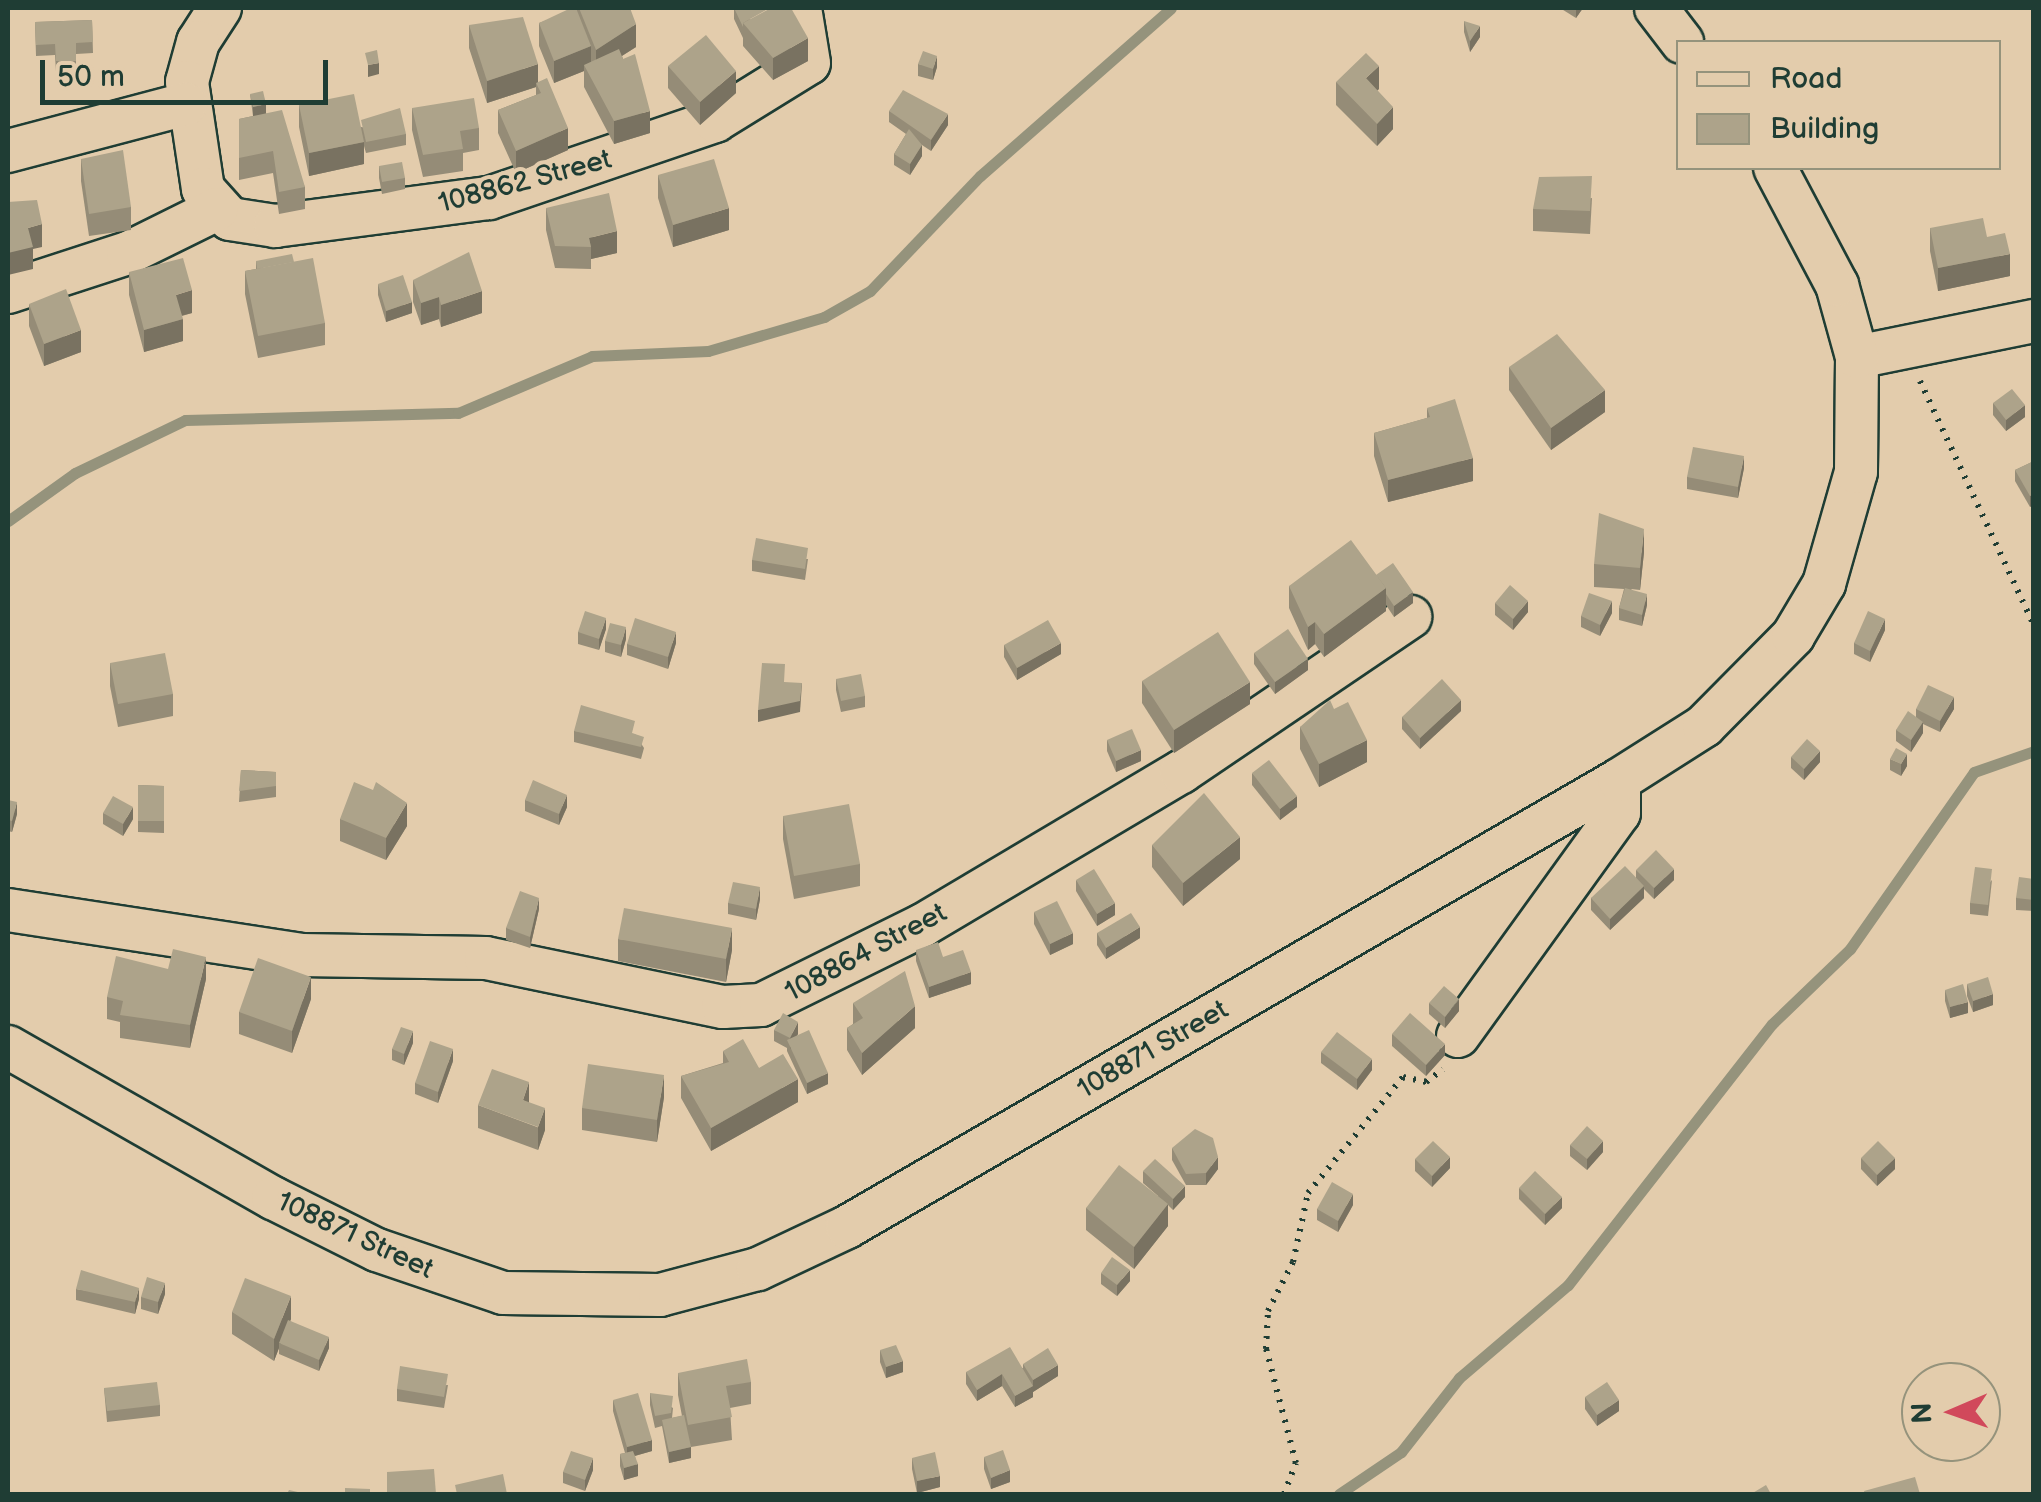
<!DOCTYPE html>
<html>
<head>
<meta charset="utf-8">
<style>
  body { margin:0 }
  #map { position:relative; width:2041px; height:1502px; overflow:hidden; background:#e3ccac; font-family:"Balsamiq Sans",sans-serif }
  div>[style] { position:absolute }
  .stream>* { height:11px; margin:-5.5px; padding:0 5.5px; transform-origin:5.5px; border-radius:5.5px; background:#95937c }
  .path>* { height:6px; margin-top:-3px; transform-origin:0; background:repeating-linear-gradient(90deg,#1f3d34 0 2.5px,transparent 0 10.5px) }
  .roads { filter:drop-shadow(2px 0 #1f3d34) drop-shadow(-2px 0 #1f3d34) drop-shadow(0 2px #1f3d34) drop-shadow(0 -2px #1f3d34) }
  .minor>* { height:42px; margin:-21px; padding:0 21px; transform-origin:21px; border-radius:21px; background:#e3ccac }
  .wall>* { inset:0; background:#958c77 }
  .shaded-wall>* { inset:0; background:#797261 }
  .building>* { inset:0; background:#ada38a }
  span { translate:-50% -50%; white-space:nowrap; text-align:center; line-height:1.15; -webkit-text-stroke:8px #e3ccac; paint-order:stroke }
  .street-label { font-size:28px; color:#1f3d34 }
  .frame { position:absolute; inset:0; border:10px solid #1f3d34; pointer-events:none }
  .legend { position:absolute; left:1676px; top:40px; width:325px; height:130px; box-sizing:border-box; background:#e3ccac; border:2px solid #95937c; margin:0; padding:12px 18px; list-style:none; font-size:30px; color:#1f3d34 }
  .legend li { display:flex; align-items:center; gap:20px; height:50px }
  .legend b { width:50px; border:2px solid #95937c }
  .north { position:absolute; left:1901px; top:1362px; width:100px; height:100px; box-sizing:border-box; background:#e3ccac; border:2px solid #95937c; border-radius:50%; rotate:268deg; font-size:28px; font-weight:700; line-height:40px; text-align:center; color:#1f3d34 }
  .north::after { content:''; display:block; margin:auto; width:35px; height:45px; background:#d1495b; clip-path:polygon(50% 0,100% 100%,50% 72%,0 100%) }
  .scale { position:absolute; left:40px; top:60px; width:288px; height:45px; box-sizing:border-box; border:5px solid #1f3d34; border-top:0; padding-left:12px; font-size:30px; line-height:35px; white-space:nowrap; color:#1f3d34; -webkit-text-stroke:8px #e3ccac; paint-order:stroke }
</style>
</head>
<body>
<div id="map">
  <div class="stream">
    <div style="left:8px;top:521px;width:82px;rotate:-35.6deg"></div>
    <div style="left:75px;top:473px;width:122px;rotate:-25.7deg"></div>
    <div style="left:185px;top:420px;width:273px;rotate:-1.5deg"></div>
    <div style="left:458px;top:413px;width:146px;rotate:-23deg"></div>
    <div style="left:592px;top:356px;width:116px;rotate:-2.5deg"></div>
    <div style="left:708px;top:351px;width:121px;rotate:-16.3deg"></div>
    <div style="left:824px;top:317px;width:53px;rotate:-29.5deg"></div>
    <div style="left:870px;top:291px;width:159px;rotate:-46.3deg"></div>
    <div style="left:980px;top:176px;width:254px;rotate:-41.3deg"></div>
    <div style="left:1339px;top:1494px;width:75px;rotate:-34.1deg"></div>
    <div style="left:1401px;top:1452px;width:94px;rotate:-51.9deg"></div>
    <div style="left:1459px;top:1378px;width:143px;rotate:-40.5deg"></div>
    <div style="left:1568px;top:1285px;width:331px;rotate:-52deg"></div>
    <div style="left:1772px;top:1024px;width:108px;rotate:-43.9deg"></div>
    <div style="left:1850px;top:949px;width:216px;rotate:-55deg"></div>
    <div style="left:1974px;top:772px;width:64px;rotate:-19.3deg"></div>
  </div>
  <div class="path">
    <div style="left:1920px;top:381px;width:269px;rotate:65deg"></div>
    <div style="left:1284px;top:1494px;width:33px;rotate:-69deg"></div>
    <div style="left:1296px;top:1463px;width:118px;rotate:-104.7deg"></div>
    <div style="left:1266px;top:1349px;width:38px;rotate:-87deg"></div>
    <div style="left:1268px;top:1311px;width:55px;rotate:-63deg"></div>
    <div style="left:1293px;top:1262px;width:71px;rotate:-77.7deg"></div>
    <div style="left:1308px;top:1193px;width:150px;rotate:-50.7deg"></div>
    <div style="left:1403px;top:1077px;width:24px;rotate:12deg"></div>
    <div style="left:1426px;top:1082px;width:21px;rotate:-37deg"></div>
  </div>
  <div class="roads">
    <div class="minor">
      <div style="left:220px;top:8px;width:40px;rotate:122.9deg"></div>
      <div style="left:198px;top:42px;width:41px;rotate:105.4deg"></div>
      <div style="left:187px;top:82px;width:108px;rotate:81.5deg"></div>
      <div style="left:203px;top:189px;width:40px;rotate:48deg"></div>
      <div style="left:230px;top:219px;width:46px;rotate:8.8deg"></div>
      <div style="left:275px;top:226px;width:216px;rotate:-7.5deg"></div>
      <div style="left:489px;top:198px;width:239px;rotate:-18.8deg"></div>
      <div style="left:715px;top:121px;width:110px;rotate:-31.7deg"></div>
      <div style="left:809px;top:63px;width:56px;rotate:-99.3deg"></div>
      <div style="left:1656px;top:8px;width:43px;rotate:52.6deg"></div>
      <div style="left:8px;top:151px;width:184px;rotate:-14.8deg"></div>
      <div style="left:8px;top:292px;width:126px;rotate:-18deg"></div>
      <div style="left:128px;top:253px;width:99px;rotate:-26.3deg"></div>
      <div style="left:1857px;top:357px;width:181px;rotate:-11.5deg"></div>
      <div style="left:8px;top:910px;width:296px;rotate:8.7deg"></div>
      <div style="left:301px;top:955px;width:185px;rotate:0.9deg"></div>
      <div style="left:486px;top:958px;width:242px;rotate:11.7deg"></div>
      <div style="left:723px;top:1007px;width:38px;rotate:-3deg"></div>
      <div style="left:761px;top:1005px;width:181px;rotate:-26.3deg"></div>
      <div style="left:923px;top:925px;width:300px;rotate:-30.7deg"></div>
      <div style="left:1181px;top:772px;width:277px;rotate:-34.1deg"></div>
      <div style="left:1458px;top:1036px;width:275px;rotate:-54.2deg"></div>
      <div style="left:1619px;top:813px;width:33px;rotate:-90deg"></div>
      <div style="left:8px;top:1047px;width:305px;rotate:29.7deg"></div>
      <div style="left:273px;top:1198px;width:116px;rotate:26.6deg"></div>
      <div style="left:377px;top:1250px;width:133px;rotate:18.8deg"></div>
      <div style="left:503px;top:1293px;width:157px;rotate:0.7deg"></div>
      <div style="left:660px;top:1295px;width:101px;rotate:-14.9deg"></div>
      <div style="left:758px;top:1269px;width:98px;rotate:-25.3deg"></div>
      <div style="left:847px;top:1227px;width:892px;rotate:-30.07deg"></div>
      <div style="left:1619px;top:780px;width:101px;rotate:-32.4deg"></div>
      <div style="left:1704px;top:726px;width:127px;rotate:-45.3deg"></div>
      <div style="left:1793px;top:636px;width:61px;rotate:-59.2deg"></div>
      <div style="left:1824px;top:584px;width:116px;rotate:-74.1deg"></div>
      <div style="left:1856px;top:472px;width:115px;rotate:-89.5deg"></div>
      <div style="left:1857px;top:357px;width:75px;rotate:-105.5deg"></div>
      <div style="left:1837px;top:285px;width:132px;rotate:-117.9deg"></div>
    </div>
  </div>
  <div class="wall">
    <div style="clip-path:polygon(577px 8px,630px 8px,636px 47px,622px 56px,650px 133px,614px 144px,584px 87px,584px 71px,554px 83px,539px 46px,539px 23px,577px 10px)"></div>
    <div style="clip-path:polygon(734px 8px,808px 61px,773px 80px,743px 46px,743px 38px,734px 19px)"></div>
    <div style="clip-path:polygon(1560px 8px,1583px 8px,1576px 18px)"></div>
    <div style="clip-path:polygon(92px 20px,93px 53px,76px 54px,76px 72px,56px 72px,55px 55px,36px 56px,35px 22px)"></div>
    <div style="clip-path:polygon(1464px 21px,1480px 37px,1470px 52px,1464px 32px)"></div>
    <div style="clip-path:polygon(469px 25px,538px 82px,568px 150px,516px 173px,498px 133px,498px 110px,536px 95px,536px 87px,487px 103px,469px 48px)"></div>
    <div style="clip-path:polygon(918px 64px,937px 67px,933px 80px,918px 76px)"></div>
    <div style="clip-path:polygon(668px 66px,736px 93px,700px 125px,668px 88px)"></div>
    <div style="clip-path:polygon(1336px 82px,1379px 89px,1377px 90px,1393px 129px,1377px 146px,1336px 105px)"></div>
    <div style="clip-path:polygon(250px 94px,266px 113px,305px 187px,305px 209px,279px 214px,273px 173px,239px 180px,239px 119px,253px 116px)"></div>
    <div style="clip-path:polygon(299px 105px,361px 127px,406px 134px,406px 145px,366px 153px,364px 146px,364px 164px,309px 176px,299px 127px)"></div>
    <div style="clip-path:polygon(412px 108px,479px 128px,479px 150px,463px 153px,463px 171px,423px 177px,412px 130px)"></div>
    <div style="clip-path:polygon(889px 111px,948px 125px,931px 151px,922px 145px,922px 156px,910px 175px,894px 165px,894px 154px,906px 134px,889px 122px)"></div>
    <div style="clip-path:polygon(81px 159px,131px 207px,131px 230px,89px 236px,81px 181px)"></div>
    <div style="clip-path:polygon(379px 166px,405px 178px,405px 189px,382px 194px,379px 178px)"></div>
    <div style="clip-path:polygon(658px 175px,729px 230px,673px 247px,658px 198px)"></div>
    <div style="clip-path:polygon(1592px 198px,1590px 234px,1533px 231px,1533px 209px)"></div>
    <div style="clip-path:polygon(546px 208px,617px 253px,591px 259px,591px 269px,555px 268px,546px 230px)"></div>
    <div style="clip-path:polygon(1930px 228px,1987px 237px,2010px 276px,1938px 291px,1930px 251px)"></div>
    <div style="clip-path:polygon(256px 261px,325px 323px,325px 345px,258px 358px,245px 294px,245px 271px,256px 269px)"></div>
    <div style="clip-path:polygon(129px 272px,192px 313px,182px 316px,183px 341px,144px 352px,129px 295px)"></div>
    <div style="clip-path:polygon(413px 280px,482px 313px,441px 327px,439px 319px,421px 325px,413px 302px)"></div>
    <div style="clip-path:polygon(378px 284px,412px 313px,386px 322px,378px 295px)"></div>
    <div style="clip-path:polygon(29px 304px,81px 352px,44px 366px,29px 326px)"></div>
    <div style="clip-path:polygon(1509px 367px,1605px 412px,1551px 450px,1509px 390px)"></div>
    <div style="clip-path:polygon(1993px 403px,2025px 417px,2006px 431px,1993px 415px)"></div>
    <div style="clip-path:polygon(1427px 408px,1473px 481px,1388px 502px,1374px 456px,1374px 433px,1427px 418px)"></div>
    <div style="clip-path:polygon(2034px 461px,2030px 507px,2015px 481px,2015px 470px)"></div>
    <div style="clip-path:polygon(1744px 468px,1738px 498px,1687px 489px,1687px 477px)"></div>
    <div style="clip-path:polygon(1644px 552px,1640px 590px,1631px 589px,1647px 605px,1642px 626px,1619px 620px,1619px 608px,1624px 589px,1594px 587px,1594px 564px)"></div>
    <div style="clip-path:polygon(808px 559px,805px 580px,752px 571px,752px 560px)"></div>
    <div style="clip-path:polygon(1376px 575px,1413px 603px,1394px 617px,1386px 605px,1386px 611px,1324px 657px,1315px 644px,1308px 650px,1289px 608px,1289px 586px)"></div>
    <div style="clip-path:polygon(1495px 603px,1528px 612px,1513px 630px,1495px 615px)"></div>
    <div style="clip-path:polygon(1612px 613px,1600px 636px,1581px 627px,1581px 616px)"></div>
    <div style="clip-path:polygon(606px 629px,599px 650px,578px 644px,578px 632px)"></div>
    <div style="clip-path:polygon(1885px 630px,1870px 662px,1854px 654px,1854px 643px)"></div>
    <div style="clip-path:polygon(626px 639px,621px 657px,605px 652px,605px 641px)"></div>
    <div style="clip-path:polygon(676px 643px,668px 669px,627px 655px,627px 644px)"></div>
    <div style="clip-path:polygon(1004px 645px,1061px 654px,1017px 680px,1004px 657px)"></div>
    <div style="clip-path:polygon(1254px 653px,1308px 670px,1275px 694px,1254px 664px)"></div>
    <div style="clip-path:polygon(110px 663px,173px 694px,173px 716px,118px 727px,110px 686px)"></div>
    <div style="clip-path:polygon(836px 679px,865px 696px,865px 707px,841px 712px,836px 690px)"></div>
    <div style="clip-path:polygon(1142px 681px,1250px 704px,1174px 753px,1142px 703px)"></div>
    <div style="clip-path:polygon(1334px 709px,1367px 762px,1319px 787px,1300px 749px,1300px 727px)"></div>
    <div style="clip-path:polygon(1916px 709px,1954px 709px,1940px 732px,1923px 724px,1923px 733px,1911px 752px,1896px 741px,1896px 730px,1916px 717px)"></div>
    <div style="clip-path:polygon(1461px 711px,1420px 749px,1402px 729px,1402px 717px)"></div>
    <div style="clip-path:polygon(574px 731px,635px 734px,644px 748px,641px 759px,574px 742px)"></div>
    <div style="clip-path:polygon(1107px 740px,1141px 761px,1116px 772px,1107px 751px)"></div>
    <div style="clip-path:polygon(1791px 757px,1820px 762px,1804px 780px,1791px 768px)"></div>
    <div style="clip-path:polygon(1890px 759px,1907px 766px,1901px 776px,1890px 770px)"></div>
    <div style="clip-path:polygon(241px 770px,276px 772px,276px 797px,239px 802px)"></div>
    <div style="clip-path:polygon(1252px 773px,1297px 807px,1280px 820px,1252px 785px)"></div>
    <div style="clip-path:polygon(138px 785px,164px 786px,164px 833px,138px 832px)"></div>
    <div style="clip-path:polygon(8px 800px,17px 814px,12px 832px,8px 831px)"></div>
    <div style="clip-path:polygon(525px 800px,567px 807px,559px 825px,525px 811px)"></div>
    <div style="clip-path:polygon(103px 813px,133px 819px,123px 836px,103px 824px)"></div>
    <div style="clip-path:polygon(783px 816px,860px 864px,860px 886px,794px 899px,783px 839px)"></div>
    <div style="clip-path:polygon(340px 819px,407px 826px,386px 860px,340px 841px)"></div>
    <div style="clip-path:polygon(1152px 845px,1240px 859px,1183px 906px,1152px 867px)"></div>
    <div style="clip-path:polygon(1636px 870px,1674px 880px,1654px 899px,1644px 889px,1644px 898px,1610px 930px,1591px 910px,1591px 898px,1636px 878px)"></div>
    <div style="clip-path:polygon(2034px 879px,2034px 911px,2016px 910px,2016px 898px)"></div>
    <div style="clip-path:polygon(1076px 880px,1115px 915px,1097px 926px,1076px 891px)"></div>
    <div style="clip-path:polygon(1992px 880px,1988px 916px,1970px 914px,1970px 903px)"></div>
    <div style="clip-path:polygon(760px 899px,756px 920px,728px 914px,728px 903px)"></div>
    <div style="clip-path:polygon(539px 909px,530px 948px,506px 940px,506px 928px)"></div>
    <div style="clip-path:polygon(1034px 912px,1073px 944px,1050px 955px,1034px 924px)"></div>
    <div style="clip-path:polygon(1097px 933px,1140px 938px,1106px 959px,1097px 945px)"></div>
    <div style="clip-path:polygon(618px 939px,732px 950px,726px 982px,618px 961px)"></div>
    <div style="clip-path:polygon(916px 950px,943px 957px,971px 984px,929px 998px,916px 961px)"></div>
    <div style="clip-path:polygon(206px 979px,190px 1048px,120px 1038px,120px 1022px,107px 1019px,107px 997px)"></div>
    <div style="clip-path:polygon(1967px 984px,1993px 1005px,1973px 1012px,1967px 996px)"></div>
    <div style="clip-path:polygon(1945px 990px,1968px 1013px,1950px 1018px,1945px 1001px)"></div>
    <div style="clip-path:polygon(311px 999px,292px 1053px,239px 1034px,239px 1012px)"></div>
    <div style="clip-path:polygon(853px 1003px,915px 1028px,862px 1075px,847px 1050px,847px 1028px,853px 1024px)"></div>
    <div style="clip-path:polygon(1429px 1003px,1459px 1011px,1445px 1028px,1429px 1014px)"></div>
    <div style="clip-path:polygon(774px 1030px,798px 1034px,797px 1035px,828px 1084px,807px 1094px,787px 1051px,787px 1048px,774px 1041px)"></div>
    <div style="clip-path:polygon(1392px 1034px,1445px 1055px,1426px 1076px,1392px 1046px)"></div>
    <div style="clip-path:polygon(413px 1043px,404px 1065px,392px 1060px,392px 1049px)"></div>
    <div style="clip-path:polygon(723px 1051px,759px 1068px,798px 1102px,711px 1151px,681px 1098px,681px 1076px,723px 1063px)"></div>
    <div style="clip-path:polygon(1321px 1052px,1372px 1070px,1357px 1090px,1321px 1063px)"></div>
    <div style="clip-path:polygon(453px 1061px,438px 1103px,415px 1094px,415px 1083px)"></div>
    <div style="clip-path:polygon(664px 1097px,657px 1142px,582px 1130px,582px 1108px)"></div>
    <div style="clip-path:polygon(478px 1105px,545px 1130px,538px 1150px,478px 1128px)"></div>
    <div style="clip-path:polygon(1570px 1145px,1603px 1152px,1587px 1170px,1570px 1156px)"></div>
    <div style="clip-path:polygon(1172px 1148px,1218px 1169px,1206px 1185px,1186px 1185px,1172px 1160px)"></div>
    <div style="clip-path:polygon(1861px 1158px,1895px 1169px,1877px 1186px,1861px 1169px)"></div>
    <div style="clip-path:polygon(1415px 1159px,1450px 1168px,1432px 1187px,1415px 1171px)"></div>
    <div style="clip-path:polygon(1143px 1171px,1185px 1197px,1173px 1210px,1168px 1205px,1168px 1226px,1134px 1269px,1086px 1230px,1086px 1208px,1158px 1196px,1143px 1183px)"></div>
    <div style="clip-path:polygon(1519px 1188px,1562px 1208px,1545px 1225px,1519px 1199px)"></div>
    <div style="clip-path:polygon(1353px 1205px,1338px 1232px,1317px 1220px,1317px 1209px)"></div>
    <div style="clip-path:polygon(1101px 1273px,1130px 1281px,1117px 1296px,1101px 1284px)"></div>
    <div style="clip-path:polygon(76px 1289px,139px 1299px,135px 1314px,76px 1300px)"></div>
    <div style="clip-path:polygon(165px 1294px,158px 1314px,141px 1309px,141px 1297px)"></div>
    <div style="clip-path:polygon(232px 1312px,291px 1319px,290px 1321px,329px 1348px,319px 1371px,279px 1354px,279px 1348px,274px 1361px,232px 1334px)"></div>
    <div style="clip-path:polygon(880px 1350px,903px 1372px,886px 1378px,880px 1362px)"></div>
    <div style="clip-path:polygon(1023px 1364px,1058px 1376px,1033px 1392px,1033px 1397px,1015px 1407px,1002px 1386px,977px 1401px,966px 1384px,966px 1372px,1023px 1368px)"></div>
    <div style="clip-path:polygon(678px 1373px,751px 1382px,751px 1404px,730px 1408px,732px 1440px,691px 1447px,691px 1458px,669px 1463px,662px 1426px,655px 1428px,650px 1405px,650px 1393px,673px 1408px,672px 1418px,682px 1416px,678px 1395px)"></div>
    <div style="clip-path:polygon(448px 1385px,444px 1408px,397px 1401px,397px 1389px)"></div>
    <div style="clip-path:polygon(104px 1388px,160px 1405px,160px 1416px,107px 1422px)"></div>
    <div style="clip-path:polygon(1585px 1397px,1619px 1411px,1597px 1426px,1585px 1409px)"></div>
    <div style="clip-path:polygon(613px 1400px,652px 1451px,635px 1456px,638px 1476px,624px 1480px,620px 1466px,620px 1454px,625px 1453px,613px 1411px)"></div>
    <div style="clip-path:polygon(984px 1457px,1010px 1482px,991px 1489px,984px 1469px)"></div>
    <div style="clip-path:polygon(912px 1458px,940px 1487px,917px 1493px,912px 1469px)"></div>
    <div style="clip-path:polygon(593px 1470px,585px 1491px,563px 1483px,563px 1472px)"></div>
  </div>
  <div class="shaded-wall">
    <div style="clip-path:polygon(1576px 8px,1583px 8px,1576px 18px)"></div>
    <div style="clip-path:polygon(636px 24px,636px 47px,596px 72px,596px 50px)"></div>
    <div style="clip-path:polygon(1480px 26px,1480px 37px,1470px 52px,1470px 41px)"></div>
    <div style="clip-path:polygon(808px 38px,808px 61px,773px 80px,773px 58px)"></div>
    <div style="clip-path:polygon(591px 46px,591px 68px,584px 65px,584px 71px,554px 83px,554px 61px)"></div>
    <div style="clip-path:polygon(937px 56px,937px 67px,933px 80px,933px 69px)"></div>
    <div style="clip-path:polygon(379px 63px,379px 74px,368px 77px,368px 65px)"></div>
    <div style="clip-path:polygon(538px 64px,538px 86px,536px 83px,536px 87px,487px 103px,487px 81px)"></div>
    <div style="clip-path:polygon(1379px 66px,1379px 89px,1366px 101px,1366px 78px)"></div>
    <div style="clip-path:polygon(736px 71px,736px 93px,700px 125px,700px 102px)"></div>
    <div style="clip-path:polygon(266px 104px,266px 115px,253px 118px,253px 107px)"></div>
    <div style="clip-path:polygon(1393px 107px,1393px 129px,1377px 146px,1377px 124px)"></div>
    <div style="clip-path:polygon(650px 111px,650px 133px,614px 144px,614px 121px)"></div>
    <div style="clip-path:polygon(948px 114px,948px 125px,931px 151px,931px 140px)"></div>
    <div style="clip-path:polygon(568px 128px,568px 150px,516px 173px,516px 151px)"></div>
    <div style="clip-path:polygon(364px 142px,364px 164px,309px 176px,309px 153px)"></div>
    <div style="clip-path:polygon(922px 145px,922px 156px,910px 175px,910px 164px)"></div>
    <div style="clip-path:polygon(729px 208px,729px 230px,673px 247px,673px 225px)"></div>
    <div style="clip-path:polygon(42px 224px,42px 247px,33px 249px,33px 269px,8px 275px,8px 253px,28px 228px)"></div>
    <div style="clip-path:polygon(617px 231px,617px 253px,591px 259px,591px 247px,589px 238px)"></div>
    <div style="clip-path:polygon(2010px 254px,2010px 276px,1938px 291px,1938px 268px)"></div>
    <div style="clip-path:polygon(192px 290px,192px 313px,176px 317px,176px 295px)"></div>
    <div style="clip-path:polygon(482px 291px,482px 313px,441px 327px,441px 305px)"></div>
    <div style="clip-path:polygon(439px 297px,439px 319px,421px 325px,421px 303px)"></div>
    <div style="clip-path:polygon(412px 302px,412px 313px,386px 322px,386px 311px)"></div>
    <div style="clip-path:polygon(183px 319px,183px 341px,144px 352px,144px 330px)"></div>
    <div style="clip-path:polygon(81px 330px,81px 352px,44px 366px,44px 344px)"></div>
    <div style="clip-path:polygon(1605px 390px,1605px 412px,1551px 450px,1551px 428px)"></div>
    <div style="clip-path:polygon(2025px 405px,2025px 417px,2006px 431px,2006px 420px)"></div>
    <div style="clip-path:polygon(1744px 456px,1744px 468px,1738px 498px,1738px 487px)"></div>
    <div style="clip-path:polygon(1473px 458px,1473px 481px,1388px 502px,1388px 480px)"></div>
    <div style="clip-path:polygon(2034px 494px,2034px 505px,2030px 507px,2030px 496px)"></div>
    <div style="clip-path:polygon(1644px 529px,1644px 552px,1640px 590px,1640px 568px)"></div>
    <div style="clip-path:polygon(1386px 588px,1386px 611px,1324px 657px,1324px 634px)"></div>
    <div style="clip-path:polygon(1413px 592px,1413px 603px,1394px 617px,1394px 606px)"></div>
    <div style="clip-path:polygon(1647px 594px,1647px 605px,1642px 626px,1642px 615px)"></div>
    <div style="clip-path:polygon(1528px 601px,1528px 612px,1513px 630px,1513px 619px)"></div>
    <div style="clip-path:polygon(1612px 601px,1612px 613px,1600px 636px,1600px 625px)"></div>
    <div style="clip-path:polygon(606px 618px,606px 629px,599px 650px,599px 639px)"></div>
    <div style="clip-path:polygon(1885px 619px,1885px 630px,1870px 662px,1870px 651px)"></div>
    <div style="clip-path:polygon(1315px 622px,1315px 644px,1308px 650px,1308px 627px)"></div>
    <div style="clip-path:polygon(626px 627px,626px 639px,621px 657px,621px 645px)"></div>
    <div style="clip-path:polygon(676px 632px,676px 643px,668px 669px,668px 657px)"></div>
    <div style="clip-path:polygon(1061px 643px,1061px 654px,1017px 680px,1017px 668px)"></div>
    <div style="clip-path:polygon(1308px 659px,1308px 670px,1275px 694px,1275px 682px)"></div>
    <div style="clip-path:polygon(1250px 682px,1250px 704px,1174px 753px,1174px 730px)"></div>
    <div style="clip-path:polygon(802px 683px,800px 712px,758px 722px,758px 710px)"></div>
    <div style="clip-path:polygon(1954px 697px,1954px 709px,1940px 732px,1940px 721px)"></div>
    <div style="clip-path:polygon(1461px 700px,1461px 711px,1420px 749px,1420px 738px)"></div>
    <div style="clip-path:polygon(1923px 722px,1923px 733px,1911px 752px,1911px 740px)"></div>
    <div style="clip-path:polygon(1367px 740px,1367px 762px,1319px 787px,1319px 764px)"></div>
    <div style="clip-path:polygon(1141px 750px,1141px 761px,1116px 772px,1116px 761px)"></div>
    <div style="clip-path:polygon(1820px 751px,1820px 762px,1804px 780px,1804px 769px)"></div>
    <div style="clip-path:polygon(1907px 754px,1907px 766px,1901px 776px,1901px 764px)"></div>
    <div style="clip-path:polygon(567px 795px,567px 807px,559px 825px,559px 814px)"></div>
    <div style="clip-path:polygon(1297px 796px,1297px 807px,1280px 820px,1280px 809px)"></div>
    <div style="clip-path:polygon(17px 802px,17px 814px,12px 832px,12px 821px)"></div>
    <div style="clip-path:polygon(407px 803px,407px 826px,386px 860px,386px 838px)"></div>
    <div style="clip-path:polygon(133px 807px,133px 819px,123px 836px,123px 824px)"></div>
    <div style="clip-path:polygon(1240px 837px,1240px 859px,1183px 906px,1183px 883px)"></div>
    <div style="clip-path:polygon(1674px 869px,1674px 880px,1654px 899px,1654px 888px)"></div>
    <div style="clip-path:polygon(1644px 886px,1644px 898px,1610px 930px,1610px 919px)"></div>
    <div style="clip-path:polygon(760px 887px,760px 899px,756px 920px,756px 909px)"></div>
    <div style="clip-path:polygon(539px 898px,539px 909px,530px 948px,530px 937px)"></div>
    <div style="clip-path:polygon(1115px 903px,1115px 915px,1097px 926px,1097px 914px)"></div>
    <div style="clip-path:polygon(1140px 927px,1140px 938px,1106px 959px,1106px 948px)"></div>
    <div style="clip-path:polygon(732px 928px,732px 950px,726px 982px,726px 959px)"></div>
    <div style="clip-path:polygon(1073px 933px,1073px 944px,1050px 955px,1050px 944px)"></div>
    <div style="clip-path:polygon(206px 957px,206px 979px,190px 1048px,190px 1025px)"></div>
    <div style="clip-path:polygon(971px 972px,971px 984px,929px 998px,929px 987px)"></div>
    <div style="clip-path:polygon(311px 977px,311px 999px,292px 1053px,292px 1031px)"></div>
    <div style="clip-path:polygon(1993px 994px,1993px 1005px,1973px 1012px,1973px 1001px)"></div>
    <div style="clip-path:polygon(1459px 999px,1459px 1011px,1445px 1028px,1445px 1017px)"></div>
    <div style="clip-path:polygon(1968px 1002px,1968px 1013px,1950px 1018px,1950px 1007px)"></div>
    <div style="clip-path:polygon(915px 1006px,915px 1028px,862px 1075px,862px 1053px)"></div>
    <div style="clip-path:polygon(798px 1022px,798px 1034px,790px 1049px,790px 1038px)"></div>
    <div style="clip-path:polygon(413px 1031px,413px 1043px,404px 1065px,404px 1054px)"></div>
    <div style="clip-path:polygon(1445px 1044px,1445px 1055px,1426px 1076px,1426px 1065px)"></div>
    <div style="clip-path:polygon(453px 1049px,453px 1061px,438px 1103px,438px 1092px)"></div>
    <div style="clip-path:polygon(1372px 1059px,1372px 1070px,1357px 1090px,1357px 1079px)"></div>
    <div style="clip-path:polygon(828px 1073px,828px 1084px,807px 1094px,807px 1083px)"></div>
    <div style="clip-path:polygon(664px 1075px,664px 1097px,657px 1142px,657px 1120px)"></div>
    <div style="clip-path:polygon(798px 1079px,798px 1102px,711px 1151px,711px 1128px)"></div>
    <div style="clip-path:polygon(529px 1082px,529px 1105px,523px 1100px)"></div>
    <div style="clip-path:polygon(545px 1108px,545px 1130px,538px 1150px,538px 1127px)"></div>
    <div style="clip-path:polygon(1603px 1141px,1603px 1152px,1587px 1170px,1587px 1159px)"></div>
    <div style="clip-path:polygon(1218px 1157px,1218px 1169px,1206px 1185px,1206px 1173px)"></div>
    <div style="clip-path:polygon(1450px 1157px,1450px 1168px,1432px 1187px,1432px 1176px)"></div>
    <div style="clip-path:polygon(1895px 1158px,1895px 1169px,1877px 1186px,1877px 1175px)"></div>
    <div style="clip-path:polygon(1185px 1186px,1185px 1197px,1173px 1210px,1173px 1199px)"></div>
    <div style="clip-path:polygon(1353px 1194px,1353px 1205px,1338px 1232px,1338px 1221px)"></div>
    <div style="clip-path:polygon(1562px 1197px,1562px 1208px,1545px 1225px,1545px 1214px)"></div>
    <div style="clip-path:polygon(1168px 1204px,1168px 1226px,1134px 1269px,1134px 1247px)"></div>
    <div style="clip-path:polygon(1130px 1270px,1130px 1281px,1117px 1296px,1117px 1285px)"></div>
    <div style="clip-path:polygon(165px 1283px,165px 1294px,158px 1314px,158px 1302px)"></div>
    <div style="clip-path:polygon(139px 1288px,139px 1299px,135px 1314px,135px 1302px)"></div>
    <div style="clip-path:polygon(291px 1296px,291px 1319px,281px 1344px,279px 1343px,279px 1348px,274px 1361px,274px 1339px)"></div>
    <div style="clip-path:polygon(329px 1337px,329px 1348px,319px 1371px,319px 1360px)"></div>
    <div style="clip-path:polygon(903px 1361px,903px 1372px,886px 1378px,886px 1367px)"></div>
    <div style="clip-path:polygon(1058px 1365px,1058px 1376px,1033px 1392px,1033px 1397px,1015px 1407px,1015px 1396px,1033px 1386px,1033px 1380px)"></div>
    <div style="clip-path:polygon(1002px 1374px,1002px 1386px,977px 1401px,977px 1390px)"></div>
    <div style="clip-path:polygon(1619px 1400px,1619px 1411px,1597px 1426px,1597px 1415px)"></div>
    <div style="clip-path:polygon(652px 1440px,652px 1451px,627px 1458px,627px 1447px)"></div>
    <div style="clip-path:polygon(691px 1447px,691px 1458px,669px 1463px,669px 1452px)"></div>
    <div style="clip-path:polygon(593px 1458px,593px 1470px,585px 1491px,585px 1480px)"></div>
    <div style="clip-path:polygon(638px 1464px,638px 1476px,624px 1480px,624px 1468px)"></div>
    <div style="clip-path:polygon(1010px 1470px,1010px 1482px,991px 1489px,991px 1478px)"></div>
    <div style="clip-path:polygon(940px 1476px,940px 1487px,917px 1493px,917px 1481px)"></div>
  </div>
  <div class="building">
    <div style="clip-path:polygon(571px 8px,576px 8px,591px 46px,554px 61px,539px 23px)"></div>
    <div style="clip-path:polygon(579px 8px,630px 8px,636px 24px,596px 50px)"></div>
    <div style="clip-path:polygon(734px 8px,765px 8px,766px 10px,743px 23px,743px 27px)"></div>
    <div style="clip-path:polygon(771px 8px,791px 8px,808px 38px,773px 58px,743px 23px)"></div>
    <div style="clip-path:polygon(523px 17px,538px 64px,487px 81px,469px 25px)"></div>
    <div style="clip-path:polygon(92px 20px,93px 42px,76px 43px,76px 61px,56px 61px,55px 44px,36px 45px,35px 22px)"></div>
    <div style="clip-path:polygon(1464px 21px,1480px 26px,1470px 41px)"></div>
    <div style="clip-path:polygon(706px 35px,736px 71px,700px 102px,668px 66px)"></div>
    <div style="clip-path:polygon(619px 49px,623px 59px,635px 54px,650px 111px,614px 121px,584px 65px)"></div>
    <div style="clip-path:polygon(377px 50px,379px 63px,368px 65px,365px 53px)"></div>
    <div style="clip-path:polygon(923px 51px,937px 56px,933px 69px,918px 64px)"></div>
    <div style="clip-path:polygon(1366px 53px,1379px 66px,1366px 78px,1393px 107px,1377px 124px,1336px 82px)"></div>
    <div style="clip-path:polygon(547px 78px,568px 128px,516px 151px,498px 110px,541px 93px,536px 83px)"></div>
    <div style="clip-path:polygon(903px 90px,948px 114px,931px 140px,889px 111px)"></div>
    <div style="clip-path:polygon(263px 91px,266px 104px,253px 107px,250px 94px)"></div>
    <div style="clip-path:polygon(354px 94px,364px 142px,309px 153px,299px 105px)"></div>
    <div style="clip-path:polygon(474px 98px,479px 128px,460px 131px,463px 149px,423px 155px,412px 108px)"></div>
    <div style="clip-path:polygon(400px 108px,406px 134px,366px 142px,361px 120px)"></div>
    <div style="clip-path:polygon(282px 110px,305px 187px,279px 192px,273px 151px,239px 158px,239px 119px)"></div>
    <div style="clip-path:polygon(909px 129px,922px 145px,910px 164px,894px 154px)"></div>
    <div style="clip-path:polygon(123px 150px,131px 207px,89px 214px,81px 159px)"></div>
    <div style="clip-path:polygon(714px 159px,729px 208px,673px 225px,658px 175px)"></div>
    <div style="clip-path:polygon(402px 162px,405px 178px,382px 182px,379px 166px)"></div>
    <div style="clip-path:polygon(1592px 176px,1590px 211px,1533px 209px,1539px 177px)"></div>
    <div style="clip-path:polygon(609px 193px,617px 231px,589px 238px,591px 247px,555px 246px,546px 208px)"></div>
    <div style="clip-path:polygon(37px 200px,42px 224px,28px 228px,33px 247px,8px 253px,8px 202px)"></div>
    <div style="clip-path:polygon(1983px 218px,1987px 237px,2005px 233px,2010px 254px,1938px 268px,1930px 228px)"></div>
    <div style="clip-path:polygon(469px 252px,482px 291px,441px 305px,439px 297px,421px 303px,413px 280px)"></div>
    <div style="clip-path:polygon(292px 254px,294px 262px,257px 269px,256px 261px)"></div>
    <div style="clip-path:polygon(183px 258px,192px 290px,176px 295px,183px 319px,144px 330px,129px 272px)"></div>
    <div style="clip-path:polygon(313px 258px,325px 323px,258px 336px,245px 271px)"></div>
    <div style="clip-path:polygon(403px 275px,412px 302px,386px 311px,378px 284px)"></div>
    <div style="clip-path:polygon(66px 289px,81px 330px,44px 344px,29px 304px)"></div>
    <div style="clip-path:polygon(1557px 334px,1605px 390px,1551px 428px,1509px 367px)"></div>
    <div style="clip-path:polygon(2012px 389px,2025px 405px,2006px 420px,1993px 403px)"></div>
    <div style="clip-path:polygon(1455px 399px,1473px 458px,1388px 480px,1374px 433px,1430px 417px,1427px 408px)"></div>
    <div style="clip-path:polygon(1693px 447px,1744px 456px,1738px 487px,1687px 477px)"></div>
    <div style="clip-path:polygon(2034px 461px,2034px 494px,2030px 496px,2015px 470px)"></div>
    <div style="clip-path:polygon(1599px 513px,1644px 529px,1640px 568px,1594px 564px)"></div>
    <div style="clip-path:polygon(756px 538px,808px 548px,805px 569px,752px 560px)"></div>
    <div style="clip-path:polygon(1351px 540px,1386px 588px,1324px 634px,1315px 622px,1308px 627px,1289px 586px)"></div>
    <div style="clip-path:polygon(1393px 563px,1413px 592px,1394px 606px,1386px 594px,1386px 588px,1376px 575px)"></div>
    <div style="clip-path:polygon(1510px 585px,1528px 601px,1513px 619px,1495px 603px)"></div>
    <div style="clip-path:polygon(1625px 588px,1647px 594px,1642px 615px,1619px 608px)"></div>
    <div style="clip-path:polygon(1589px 593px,1612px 601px,1600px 625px,1581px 616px)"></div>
    <div style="clip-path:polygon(585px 611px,606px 618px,599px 639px,578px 632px)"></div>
    <div style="clip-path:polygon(1868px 611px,1885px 619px,1870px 651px,1854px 643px)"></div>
    <div style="clip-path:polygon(635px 618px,676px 632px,668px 657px,627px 644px)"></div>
    <div style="clip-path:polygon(1048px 620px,1061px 643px,1017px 668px,1004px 645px)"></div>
    <div style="clip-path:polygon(610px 623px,626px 627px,621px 645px,605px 641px)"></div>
    <div style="clip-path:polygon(1288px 629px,1308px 659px,1275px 682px,1254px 653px)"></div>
    <div style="clip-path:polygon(1218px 632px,1250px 682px,1174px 730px,1142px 681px)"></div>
    <div style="clip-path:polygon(165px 653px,173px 694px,118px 704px,110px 663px)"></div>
    <div style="clip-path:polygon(762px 663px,785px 664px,784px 682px,802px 683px,800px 701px,758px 710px)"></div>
    <div style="clip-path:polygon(861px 674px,865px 696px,841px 701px,836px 679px)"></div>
    <div style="clip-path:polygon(1442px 679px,1461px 700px,1420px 738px,1402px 717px)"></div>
    <div style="clip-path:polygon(1928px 685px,1954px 697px,1940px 721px,1916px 709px)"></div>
    <div style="clip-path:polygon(1330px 700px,1334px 709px,1348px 702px,1367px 740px,1319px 764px,1300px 727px)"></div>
    <div style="clip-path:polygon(581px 705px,635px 721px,632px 733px,644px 737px,641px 747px,574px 731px)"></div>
    <div style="clip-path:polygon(1908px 711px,1923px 722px,1911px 740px,1896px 730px)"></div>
    <div style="clip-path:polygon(1132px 729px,1141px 750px,1116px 761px,1107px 740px)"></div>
    <div style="clip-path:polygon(1807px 739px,1820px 751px,1804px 769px,1791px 757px)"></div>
    <div style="clip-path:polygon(1896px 748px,1907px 754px,1901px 764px,1890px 759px)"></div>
    <div style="clip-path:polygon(1269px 760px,1297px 796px,1280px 809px,1252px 773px)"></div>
    <div style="clip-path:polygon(241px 770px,276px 772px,276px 786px,239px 791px)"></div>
    <div style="clip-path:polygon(533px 780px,567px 795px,559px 814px,525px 800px)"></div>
    <div style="clip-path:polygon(354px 782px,373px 790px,376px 782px,407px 803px,386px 838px,340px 819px)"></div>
    <div style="clip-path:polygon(138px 785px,164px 786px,164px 821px,138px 821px)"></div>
    <div style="clip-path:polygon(1204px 793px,1240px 837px,1183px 883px,1152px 845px)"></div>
    <div style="clip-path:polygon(113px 796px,133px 807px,123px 824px,103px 813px)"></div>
    <div style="clip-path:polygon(8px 800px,17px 802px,12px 821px,8px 820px)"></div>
    <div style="clip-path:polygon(849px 804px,860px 864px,794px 876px,783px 816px)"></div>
    <div style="clip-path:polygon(1656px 850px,1674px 869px,1654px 888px,1636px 870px)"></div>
    <div style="clip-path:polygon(1625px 866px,1644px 886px,1610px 919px,1591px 898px)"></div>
    <div style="clip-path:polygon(1975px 867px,1992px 869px,1988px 905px,1970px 903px)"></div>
    <div style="clip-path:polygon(1094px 869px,1115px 903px,1097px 914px,1076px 880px)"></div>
    <div style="clip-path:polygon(2019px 877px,2034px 879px,2034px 900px,2016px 898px)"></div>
    <div style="clip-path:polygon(733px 882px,760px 887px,756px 909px,728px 903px)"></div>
    <div style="clip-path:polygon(520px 891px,539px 898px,530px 937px,506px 928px)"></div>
    <div style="clip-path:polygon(1057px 901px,1073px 933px,1050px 944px,1034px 912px)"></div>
    <div style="clip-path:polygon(624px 908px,732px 928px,726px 959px,618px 939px)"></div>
    <div style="clip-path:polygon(1131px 913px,1140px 927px,1106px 948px,1097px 933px)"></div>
    <div style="clip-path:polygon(938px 942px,943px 957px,963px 950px,971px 972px,929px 987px,916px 950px)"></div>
    <div style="clip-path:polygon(173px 949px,206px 957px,190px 1025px,120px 1015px,123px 1001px,107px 997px,116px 956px,168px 969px)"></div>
    <div style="clip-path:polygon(258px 958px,311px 977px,292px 1031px,239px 1012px)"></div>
    <div style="clip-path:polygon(905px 971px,915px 1006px,862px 1053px,847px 1028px,863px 1018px,853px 1003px)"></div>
    <div style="clip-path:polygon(1988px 977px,1993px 994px,1973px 1001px,1967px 984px)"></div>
    <div style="clip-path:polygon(1963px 984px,1968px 1002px,1950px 1007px,1945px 990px)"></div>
    <div style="clip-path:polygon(1444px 986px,1459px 999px,1445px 1017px,1429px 1003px)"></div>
    <div style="clip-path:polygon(783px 1013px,798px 1022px,790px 1038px,774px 1030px)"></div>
    <div style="clip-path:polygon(1410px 1013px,1445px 1044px,1426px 1065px,1392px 1034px)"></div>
    <div style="clip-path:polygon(401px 1027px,413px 1031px,404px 1054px,392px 1049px)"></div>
    <div style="clip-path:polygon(809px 1030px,828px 1073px,807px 1083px,787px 1040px)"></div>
    <div style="clip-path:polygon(1337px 1032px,1372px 1059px,1357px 1079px,1321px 1052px)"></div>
    <div style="clip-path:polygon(743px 1039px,759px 1068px,783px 1054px,798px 1079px,711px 1128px,681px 1076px,729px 1062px,723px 1051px)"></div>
    <div style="clip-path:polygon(430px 1041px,453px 1049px,438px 1092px,415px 1083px)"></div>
    <div style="clip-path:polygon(588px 1064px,664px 1075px,657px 1120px,582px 1108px)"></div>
    <div style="clip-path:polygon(492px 1069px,529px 1082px,523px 1100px,545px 1108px,538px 1127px,478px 1105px)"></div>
    <div style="clip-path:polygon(1587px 1126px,1603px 1141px,1587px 1159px,1570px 1145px)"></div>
    <div style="clip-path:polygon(1195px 1129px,1213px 1138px,1218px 1157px,1206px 1173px,1186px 1174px,1172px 1148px)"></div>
    <div style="clip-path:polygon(1433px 1141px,1450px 1157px,1432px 1176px,1415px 1159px)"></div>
    <div style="clip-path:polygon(1878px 1141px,1895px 1158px,1877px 1175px,1861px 1158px)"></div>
    <div style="clip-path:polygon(1155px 1159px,1185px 1186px,1173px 1199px,1143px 1171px)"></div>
    <div style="clip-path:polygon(1119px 1165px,1168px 1204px,1134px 1247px,1086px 1208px)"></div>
    <div style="clip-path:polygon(1535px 1171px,1562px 1197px,1545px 1214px,1519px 1188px)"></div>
    <div style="clip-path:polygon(1332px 1182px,1353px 1194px,1338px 1221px,1317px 1209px)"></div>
    <div style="clip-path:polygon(1112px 1257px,1130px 1270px,1117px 1285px,1101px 1273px)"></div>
    <div style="clip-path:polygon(81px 1270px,139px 1288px,135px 1302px,76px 1289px)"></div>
    <div style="clip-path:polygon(147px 1277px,165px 1283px,158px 1302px,141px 1297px)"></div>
    <div style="clip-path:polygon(245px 1278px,291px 1296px,274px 1339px,232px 1312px)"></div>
    <div style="clip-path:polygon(288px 1320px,329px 1337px,319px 1360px,279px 1343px)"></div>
    <div style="clip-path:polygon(896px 1345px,903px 1361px,886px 1367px,880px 1350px)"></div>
    <div style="clip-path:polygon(1010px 1347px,1033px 1386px,1015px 1396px,1002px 1374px,977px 1390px,966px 1372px)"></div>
    <div style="clip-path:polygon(1048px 1348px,1058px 1365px,1033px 1380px,1023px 1364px)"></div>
    <div style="clip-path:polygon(747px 1359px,751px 1382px,726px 1386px,732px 1417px,688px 1425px,678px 1373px)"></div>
    <div style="clip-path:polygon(400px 1366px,448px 1374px,444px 1397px,397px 1389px)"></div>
    <div style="clip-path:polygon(157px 1382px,160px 1405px,107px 1411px,104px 1388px)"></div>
    <div style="clip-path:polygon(1607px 1382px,1619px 1400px,1597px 1415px,1585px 1397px)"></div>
    <div style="clip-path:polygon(638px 1393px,652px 1440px,627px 1447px,613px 1400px)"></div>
    <div style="clip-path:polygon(650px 1393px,673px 1396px,671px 1413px,655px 1416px)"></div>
    <div style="clip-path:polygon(684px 1415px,691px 1447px,669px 1452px,662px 1420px)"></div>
    <div style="clip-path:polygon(1003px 1450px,1010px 1470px,991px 1478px,984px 1457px)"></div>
    <div style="clip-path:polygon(571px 1451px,593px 1458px,585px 1480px,563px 1472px)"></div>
    <div style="clip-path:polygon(633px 1451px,638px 1464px,624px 1468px,620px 1454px)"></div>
    <div style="clip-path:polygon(935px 1452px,940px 1476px,917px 1481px,912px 1458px)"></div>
    <div style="clip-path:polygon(434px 1469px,436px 1494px,387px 1494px,387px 1472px)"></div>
    <div style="clip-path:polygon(503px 1474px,507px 1494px,457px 1494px,455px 1485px)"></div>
    <div style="clip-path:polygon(1915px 1477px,1920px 1494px,1865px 1494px,1864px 1491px)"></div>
    <div style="clip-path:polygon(1766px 1485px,1771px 1494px,1751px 1494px)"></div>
    <div style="clip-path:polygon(345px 1488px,370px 1489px,370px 1494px,345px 1494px)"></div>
    <div style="clip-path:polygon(289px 1490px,302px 1493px,302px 1494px,287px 1494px)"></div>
  </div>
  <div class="street-label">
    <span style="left:525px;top:182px;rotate:-15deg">108862 Street</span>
    <span style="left:866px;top:953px;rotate:-28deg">108864 Street</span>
    <span style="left:1153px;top:1050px;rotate:-30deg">108871 Street</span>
    <span style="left:355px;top:1236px;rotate:25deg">108871 Street</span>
  </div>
  <div class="frame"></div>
  <ul class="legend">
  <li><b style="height:12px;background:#e3ccac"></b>Road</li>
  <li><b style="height:28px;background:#ada38a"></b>Building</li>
  </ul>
  <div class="north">N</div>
  <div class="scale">50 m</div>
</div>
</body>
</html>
